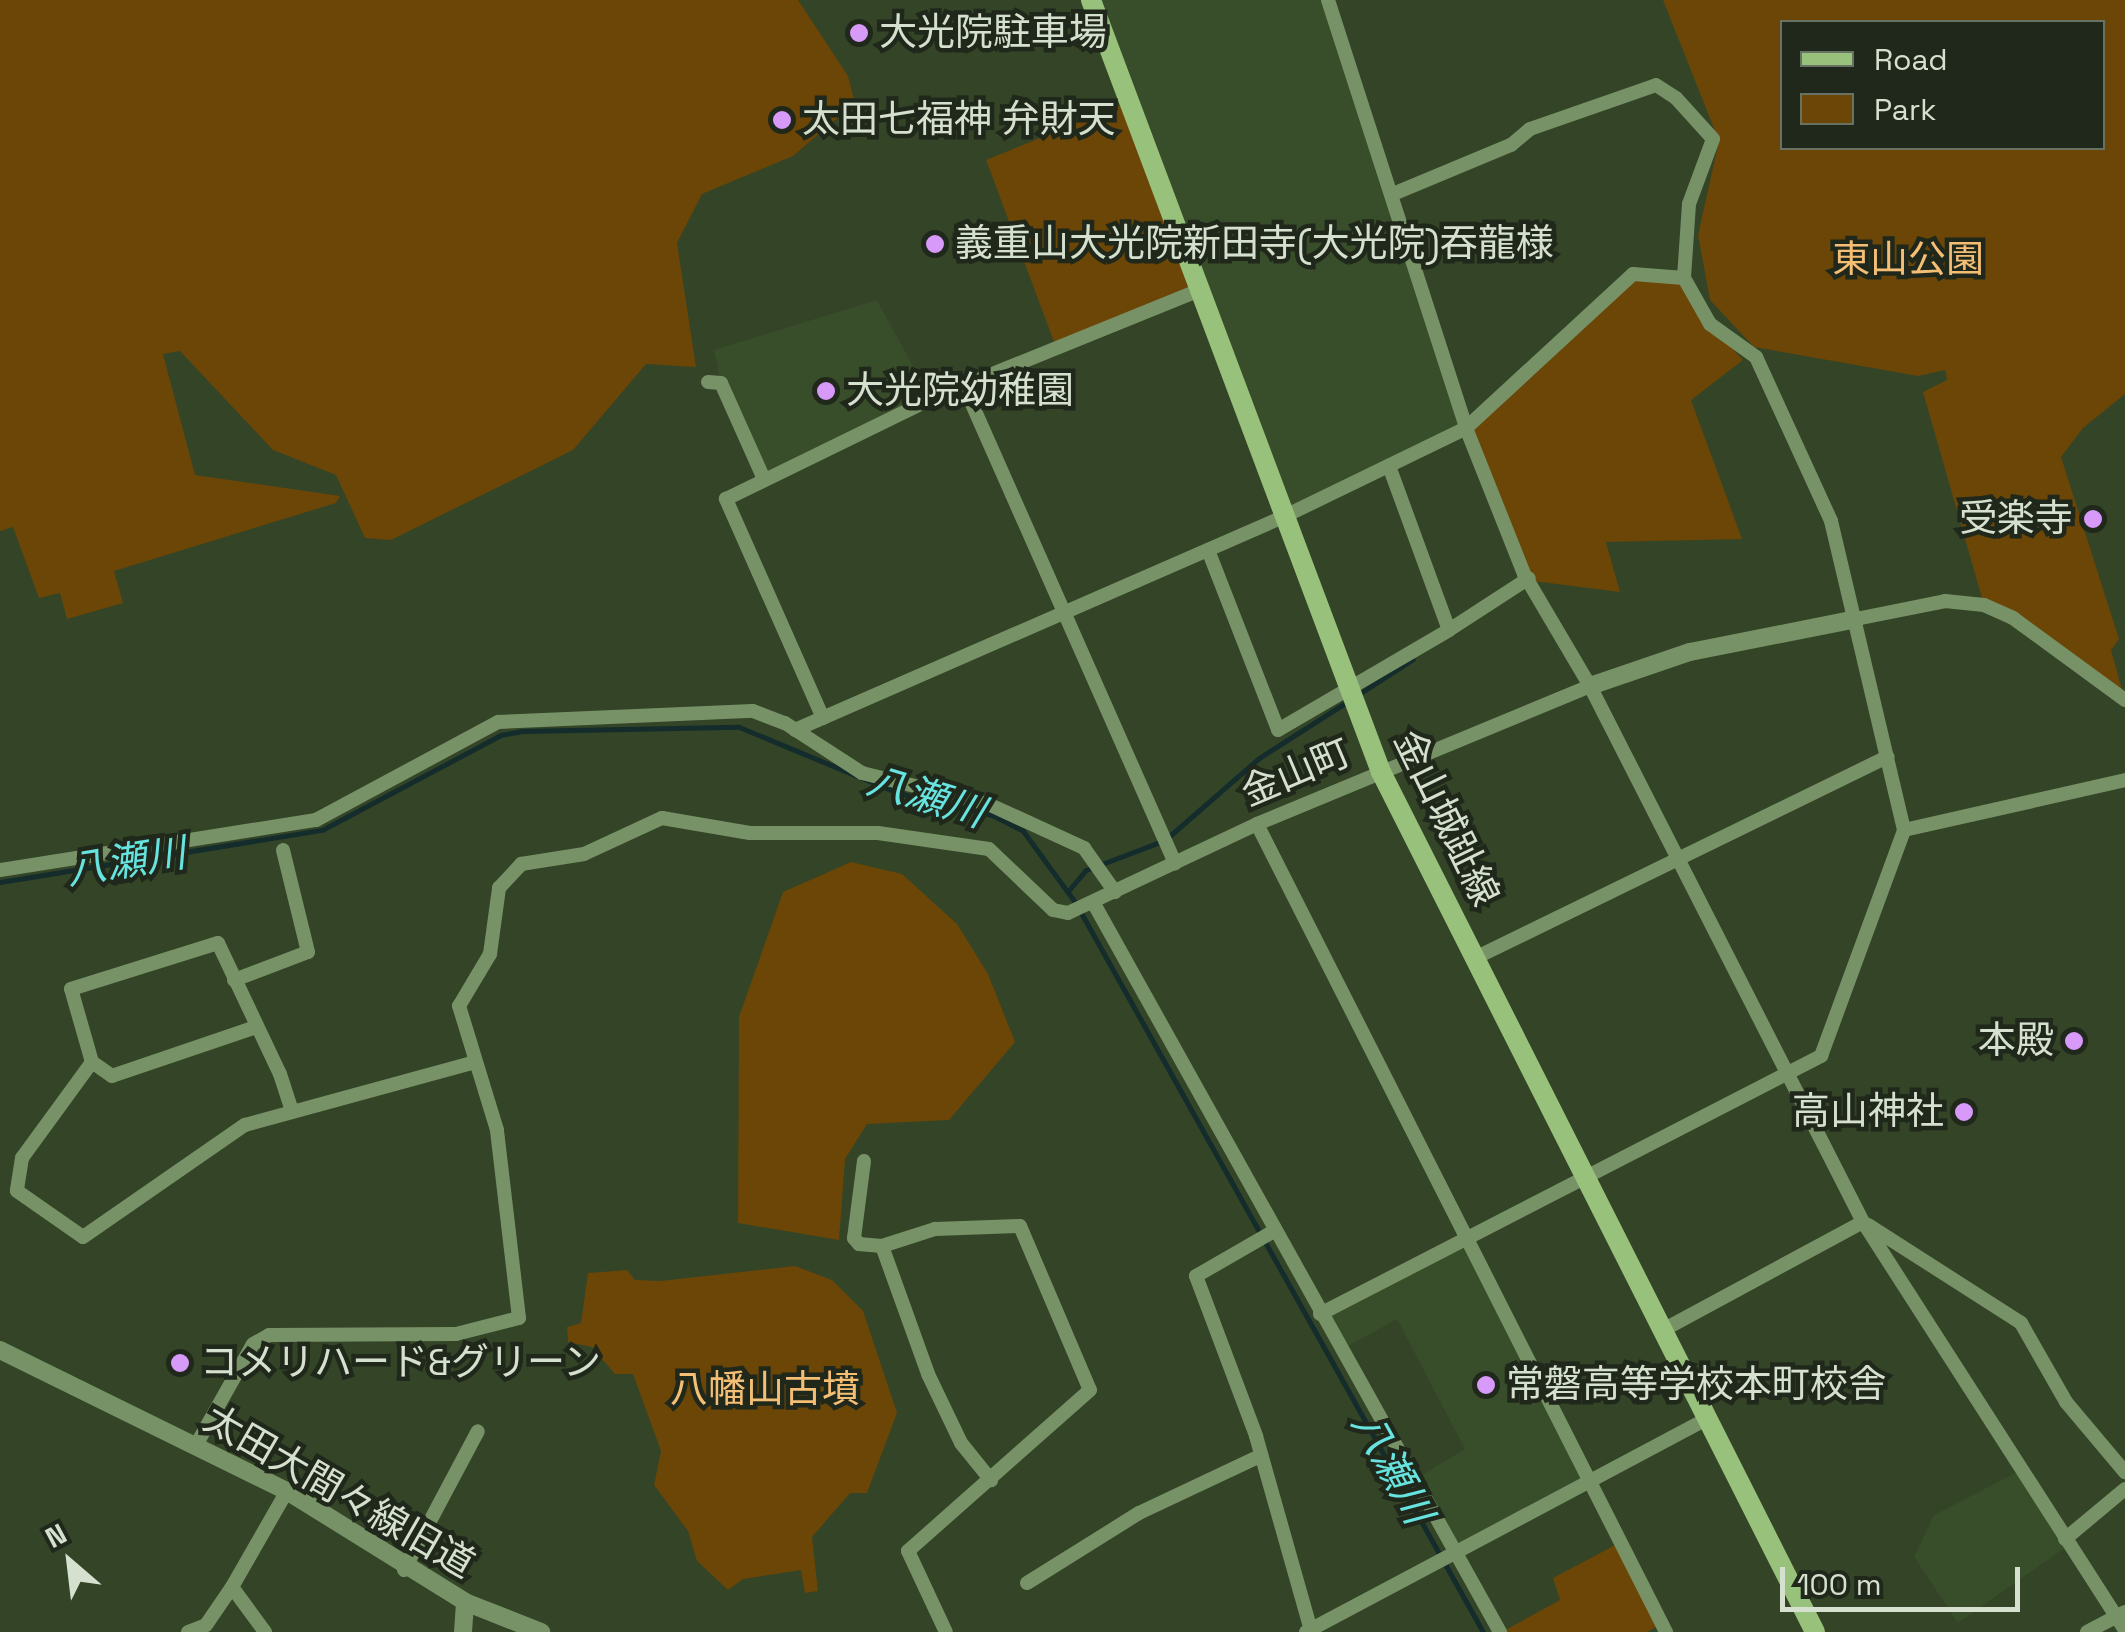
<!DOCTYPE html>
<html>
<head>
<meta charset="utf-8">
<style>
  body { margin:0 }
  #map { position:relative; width:2125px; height:1632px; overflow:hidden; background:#334427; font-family:"Space Grotesk","Noto Sans JP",sans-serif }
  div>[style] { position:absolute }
  .built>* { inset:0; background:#384d29 }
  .green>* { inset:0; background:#6b4607 }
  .stream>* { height:5px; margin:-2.5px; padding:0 2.5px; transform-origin:2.5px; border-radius:2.5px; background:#142d2c }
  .minor>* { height:14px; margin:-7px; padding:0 7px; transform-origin:7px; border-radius:7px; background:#789267 }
  .tertiary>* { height:18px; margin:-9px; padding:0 9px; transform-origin:9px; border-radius:9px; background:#789267 }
  .secondary>* { height:20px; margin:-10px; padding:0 10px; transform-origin:10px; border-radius:10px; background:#98c17c }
  .dots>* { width:28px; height:28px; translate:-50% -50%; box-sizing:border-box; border:5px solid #20281b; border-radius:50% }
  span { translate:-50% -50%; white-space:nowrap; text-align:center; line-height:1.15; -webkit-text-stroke:9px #20281b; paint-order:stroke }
  .poi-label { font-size:38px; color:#d5e0ce }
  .left { translate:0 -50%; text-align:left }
  .right { translate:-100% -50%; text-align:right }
  .park-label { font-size:38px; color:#f5be75 }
  .street-label { font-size:38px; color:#d5e0ce }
  .water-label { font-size:40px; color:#67e3e0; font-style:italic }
  .legend { position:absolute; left:1780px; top:20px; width:325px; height:130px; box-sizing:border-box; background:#20281b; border:2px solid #687263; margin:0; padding:12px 18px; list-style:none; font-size:30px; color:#d5e0ce }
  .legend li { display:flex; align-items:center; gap:20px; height:50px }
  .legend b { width:50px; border:2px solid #687263 }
  .north { position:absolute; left:20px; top:1512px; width:100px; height:100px; -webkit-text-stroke:8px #20281b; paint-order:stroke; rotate:332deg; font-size:28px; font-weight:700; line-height:40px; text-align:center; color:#d5e0ce }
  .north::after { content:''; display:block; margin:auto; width:35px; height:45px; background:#d5e0ce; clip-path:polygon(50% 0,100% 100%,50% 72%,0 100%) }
  .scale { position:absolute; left:1780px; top:1567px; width:240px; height:45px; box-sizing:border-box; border:5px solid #d5e0ce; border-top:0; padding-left:12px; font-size:30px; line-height:35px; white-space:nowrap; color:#d5e0ce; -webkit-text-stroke:8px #20281b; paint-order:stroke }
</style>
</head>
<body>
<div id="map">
  <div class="built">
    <div style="clip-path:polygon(1091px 0,1326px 0,1466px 428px,1286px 516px)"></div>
    <div style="clip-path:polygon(877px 300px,931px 399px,764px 479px,721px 383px,714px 350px)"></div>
    <div style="clip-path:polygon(1467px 1241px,1589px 1480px,1456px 1553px,1414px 1480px,1465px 1449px,1397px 1319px,1341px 1350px,1320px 1314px)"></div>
    <div style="clip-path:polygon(2021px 1470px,2069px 1545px,1958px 1623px,1914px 1557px,1934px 1515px)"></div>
  </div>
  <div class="green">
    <div style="clip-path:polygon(0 0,798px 0,848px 76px,855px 103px,793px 156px,702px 194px,677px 243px,696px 367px,646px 364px,573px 450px,391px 540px,365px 538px,336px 475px,273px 450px,180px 351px,163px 354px,195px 475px,340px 496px,336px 503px,114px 571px,123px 603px,67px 619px,60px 593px,39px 598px,13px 527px,0 531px)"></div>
    <div style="clip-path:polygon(evenodd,1663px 0,2125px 0,2125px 394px,2083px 428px,2061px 457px,2119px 639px,2111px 650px,2125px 701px,1984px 605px,1923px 392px,1947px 380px,1945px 370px,1918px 376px,1754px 347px,1710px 300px,1698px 235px,1719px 141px,1663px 0,1782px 22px,2102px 22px,2102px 148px,1782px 148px,1782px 22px)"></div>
    <div style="clip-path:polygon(1130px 101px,1202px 289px,1056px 347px,986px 160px)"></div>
    <div style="clip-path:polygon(1633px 274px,1684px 278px,1710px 324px,1743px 360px,1691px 400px,1742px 539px,1606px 542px,1620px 592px,1533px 581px,1466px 428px)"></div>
    <div style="clip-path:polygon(851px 862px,902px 874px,957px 924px,988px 974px,1015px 1042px,949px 1120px,867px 1124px,845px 1159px,839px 1240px,738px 1223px,739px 1017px,783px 892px)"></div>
    <div style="clip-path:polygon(795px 1266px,832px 1280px,863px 1311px,897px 1413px,867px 1493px,850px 1493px,812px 1537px,818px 1591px,805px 1593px,801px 1570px,743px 1579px,728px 1590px,697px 1561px,688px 1531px,654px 1485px,661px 1451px,633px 1374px,615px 1374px,592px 1347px,568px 1342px,567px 1327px,581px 1323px,588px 1273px,627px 1270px,635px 1280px,660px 1281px)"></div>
    <div style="clip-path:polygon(1621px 1542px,1662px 1624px,1647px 1632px,1502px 1632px,1560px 1600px,1553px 1578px)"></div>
  </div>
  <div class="stream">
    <div style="left:1359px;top:694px;width:64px;rotate:-32.9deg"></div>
    <div style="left:0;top:882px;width:326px;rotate:-9.2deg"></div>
    <div style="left:322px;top:830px;width:203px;rotate:-28deg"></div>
    <div style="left:501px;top:735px;width:21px;rotate:-11deg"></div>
    <div style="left:522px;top:731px;width:217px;rotate:-1.1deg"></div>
    <div style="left:739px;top:727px;width:172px;rotate:22.5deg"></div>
    <div style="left:898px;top:793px;width:97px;rotate:13.2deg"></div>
    <div style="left:992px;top:815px;width:35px;rotate:27deg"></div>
    <div style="left:1023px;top:831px;width:88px;rotate:53.8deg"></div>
    <div style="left:1075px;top:902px;width:836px;rotate:60.8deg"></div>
    <div style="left:1069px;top:890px;width:26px;rotate:-50deg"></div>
    <div style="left:1086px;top:870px;width:85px;rotate:-20.8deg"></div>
    <div style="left:1165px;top:840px;width:125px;rotate:-41.1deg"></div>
    <div style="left:1259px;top:758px;width:108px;rotate:-32.5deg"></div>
  </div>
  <div class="minor">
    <div style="left:1328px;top:0;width:450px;rotate:72.1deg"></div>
    <div style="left:1466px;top:428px;width:157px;rotate:68.3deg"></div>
    <div style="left:1524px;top:574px;width:130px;rotate:59.5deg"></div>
    <div style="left:1590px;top:686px;width:602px;rotate:63.01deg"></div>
    <div style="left:1863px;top:1222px;width:485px;rotate:57.3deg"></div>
    <div style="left:1393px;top:194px;width:128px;rotate:-22.6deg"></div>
    <div style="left:1511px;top:145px;width:25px;rotate:-40deg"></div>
    <div style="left:1530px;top:129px;width:133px;rotate:-19.2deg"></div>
    <div style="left:1656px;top:85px;width:24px;rotate:33deg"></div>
    <div style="left:1676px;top:98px;width:55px;rotate:47.9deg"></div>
    <div style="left:1713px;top:139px;width:69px;rotate:110.3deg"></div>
    <div style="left:1689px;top:204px;width:74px;rotate:93.9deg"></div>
    <div style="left:1684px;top:278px;width:53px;rotate:60.5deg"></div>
    <div style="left:1710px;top:324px;width:57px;rotate:35.7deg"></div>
    <div style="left:1756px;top:357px;width:180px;rotate:65.4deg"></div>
    <div style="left:1831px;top:521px;width:318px;rotate:76.7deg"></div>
    <div style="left:1904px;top:830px;width:227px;rotate:-12.7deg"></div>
    <div style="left:708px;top:382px;width:13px;rotate:4deg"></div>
    <div style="left:721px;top:383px;width:105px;rotate:65.9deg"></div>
    <div style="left:964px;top:386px;width:522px;rotate:66.14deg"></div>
    <div style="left:1208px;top:550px;width:193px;rotate:68.7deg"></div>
    <div style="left:1278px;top:730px;width:198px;rotate:-30.3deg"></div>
    <div style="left:1449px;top:630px;width:175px;rotate:-110.1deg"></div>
    <div style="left:1856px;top:619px;width:91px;rotate:-11.4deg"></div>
    <div style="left:1945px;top:601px;width:39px;rotate:6deg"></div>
    <div style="left:1984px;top:605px;width:32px;rotate:24deg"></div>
    <div style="left:2013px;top:618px;width:139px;rotate:36.2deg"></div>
    <div style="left:1449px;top:630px;width:95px;rotate:-33deg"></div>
    <div style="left:823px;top:718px;width:240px;rotate:-113.9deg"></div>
    <div style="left:726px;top:499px;width:228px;rotate:-26deg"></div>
    <div style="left:931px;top:399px;width:292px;rotate:-22.1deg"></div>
    <div style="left:795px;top:730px;width:532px;rotate:-23.58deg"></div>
    <div style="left:1283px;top:517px;width:203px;rotate:-25.9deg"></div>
    <div style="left:1466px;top:428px;width:227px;rotate:-42.7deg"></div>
    <div style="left:1633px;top:274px;width:51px;rotate:4.5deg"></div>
    <div style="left:1257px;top:824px;width:906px;rotate:63.15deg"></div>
    <div style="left:0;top:870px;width:320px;rotate:-9deg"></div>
    <div style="left:316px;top:820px;width:207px;rotate:-28.3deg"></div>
    <div style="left:498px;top:722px;width:255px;rotate:-2.5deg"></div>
    <div style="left:753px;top:711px;width:34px;rotate:21deg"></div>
    <div style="left:785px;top:723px;width:92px;rotate:33deg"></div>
    <div style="left:862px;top:773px;width:130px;rotate:13.8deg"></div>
    <div style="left:988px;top:804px;width:106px;rotate:24.6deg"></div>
    <div style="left:1084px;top:848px;width:54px;rotate:54.8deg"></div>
    <div style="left:1093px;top:902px;width:836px;rotate:60.86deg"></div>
    <div style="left:1475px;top:958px;width:459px;rotate:-26deg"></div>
    <div style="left:234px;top:980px;width:79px;rotate:-20.7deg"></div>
    <div style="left:308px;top:952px;width:105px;rotate:-103.8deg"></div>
    <div style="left:256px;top:1027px;width:152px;rotate:161.2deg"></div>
    <div style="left:112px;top:1076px;width:24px;rotate:-145deg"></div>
    <div style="left:92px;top:1062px;width:76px;rotate:-106deg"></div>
    <div style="left:71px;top:989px;width:154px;rotate:-17.4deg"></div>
    <div style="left:218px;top:943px;width:145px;rotate:64.7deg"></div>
    <div style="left:280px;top:1074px;width:39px;rotate:72deg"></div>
    <div style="left:92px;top:1062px;width:119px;rotate:126.1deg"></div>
    <div style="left:22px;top:1158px;width:33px;rotate:99deg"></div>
    <div style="left:17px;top:1191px;width:80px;rotate:34.9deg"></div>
    <div style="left:83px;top:1237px;width:197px;rotate:-34.7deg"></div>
    <div style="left:245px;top:1125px;width:238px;rotate:-15.3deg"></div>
    <div style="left:864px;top:1161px;width:78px;rotate:97.4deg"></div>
    <div style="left:854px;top:1238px;width:8px;rotate:50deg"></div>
    <div style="left:859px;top:1244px;width:23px;rotate:5deg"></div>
    <div style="left:882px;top:1246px;width:56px;rotate:-17.8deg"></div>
    <div style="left:935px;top:1229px;width:85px;rotate:-2deg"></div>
    <div style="left:1020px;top:1226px;width:178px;rotate:66.9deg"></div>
    <div style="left:1090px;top:1390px;width:243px;rotate:138.5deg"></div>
    <div style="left:908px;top:1551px;width:89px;rotate:64.9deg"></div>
    <div style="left:1868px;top:1225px;width:182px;rotate:32.6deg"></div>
    <div style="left:2021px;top:1323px;width:91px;rotate:60.3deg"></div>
    <div style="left:2066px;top:1402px;width:92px;rotate:49.9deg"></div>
    <div style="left:1274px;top:1231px;width:90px;rotate:150deg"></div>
    <div style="left:1196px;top:1276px;width:171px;rotate:69.4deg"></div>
    <div style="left:1256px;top:1436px;width:202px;rotate:74.2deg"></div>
    <div style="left:882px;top:1246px;width:136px;rotate:70.2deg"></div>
    <div style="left:928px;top:1374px;width:76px;rotate:64.4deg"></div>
    <div style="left:961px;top:1443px;width:48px;rotate:51deg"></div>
    <div style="left:1320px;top:1314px;width:564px;rotate:-27.25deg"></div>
    <div style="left:1821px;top:1056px;width:241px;rotate:-69.8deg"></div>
    <div style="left:1663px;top:1330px;width:227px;rotate:-28.4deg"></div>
    <div style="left:195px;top:1447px;width:118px;rotate:-60.6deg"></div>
    <div style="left:253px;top:1344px;width:18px;rotate:-29deg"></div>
    <div style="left:269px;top:1335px;width:187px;rotate:-0.3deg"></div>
    <div style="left:456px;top:1334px;width:65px;rotate:-14.3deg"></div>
    <div style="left:519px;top:1318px;width:189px;rotate:-96.7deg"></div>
    <div style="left:497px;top:1130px;width:130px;rotate:-107deg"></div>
    <div style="left:459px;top:1006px;width:61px;rotate:-59.2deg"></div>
    <div style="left:490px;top:954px;width:67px;rotate:-82.2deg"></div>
    <div style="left:499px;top:888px;width:33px;rotate:-47deg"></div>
    <div style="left:521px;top:864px;width:64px;rotate:-9deg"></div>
    <div style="left:584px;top:854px;width:86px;rotate:-24.8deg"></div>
    <div style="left:662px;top:818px;width:89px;rotate:9.7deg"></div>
    <div style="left:750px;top:833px;width:128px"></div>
    <div style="left:878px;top:833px;width:112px;rotate:8.2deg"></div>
    <div style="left:989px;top:849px;width:88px;rotate:43.6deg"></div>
    <div style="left:1053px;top:910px;width:15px;rotate:11deg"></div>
    <div style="left:1068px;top:913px;width:209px;rotate:-25.2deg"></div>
    <div style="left:1257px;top:824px;width:360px;rotate:-22.5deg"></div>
    <div style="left:2065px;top:1539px;width:78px;rotate:-39.8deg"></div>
    <div style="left:404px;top:1570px;width:157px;rotate:-62deg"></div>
    <div style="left:1027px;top:1583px;width:132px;rotate:-32deg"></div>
    <div style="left:1139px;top:1513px;width:134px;rotate:-25.2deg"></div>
    <div style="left:232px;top:1587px;width:56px;rotate:53.7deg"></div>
    <div style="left:188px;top:1632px;width:19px;rotate:-21deg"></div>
    <div style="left:206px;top:1625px;width:46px;rotate:-55.6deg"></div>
    <div style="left:232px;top:1587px;width:111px;rotate:-60.2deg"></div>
    <div style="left:1306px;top:1632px;width:456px;rotate:-28deg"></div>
    <div style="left:2087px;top:1632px;width:43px;rotate:-27.8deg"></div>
  </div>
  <div class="tertiary">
    <div style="left:1590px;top:686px;width:106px;rotate:-18.8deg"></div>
    <div style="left:1690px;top:652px;width:169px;rotate:-11.2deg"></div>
    <div style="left:0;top:1350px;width:320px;rotate:26.2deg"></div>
    <div style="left:287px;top:1491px;width:210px;rotate:31.9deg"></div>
    <div style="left:465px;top:1602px;width:82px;rotate:21.5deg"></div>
    <div style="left:463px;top:1632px;width:30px;rotate:-86deg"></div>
  </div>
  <div class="secondary">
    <div style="left:1091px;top:0;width:825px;rotate:69.41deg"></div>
    <div style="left:1381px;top:772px;width:963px;rotate:63.22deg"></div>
  </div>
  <div class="dots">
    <div style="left:859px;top:33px;background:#d89af8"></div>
    <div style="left:782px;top:120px;background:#d89af8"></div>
    <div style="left:935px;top:244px;background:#d89af8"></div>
    <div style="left:826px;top:391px;background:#d89af8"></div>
    <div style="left:2093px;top:519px;background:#d89af8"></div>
    <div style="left:2074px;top:1041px;background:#d89af8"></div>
    <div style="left:1964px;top:1112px;background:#d89af8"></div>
    <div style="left:180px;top:1363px;background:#d89af8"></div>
    <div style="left:1486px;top:1385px;background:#d89af8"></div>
  </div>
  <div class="poi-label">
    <span class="left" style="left:879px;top:33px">大光院駐車場</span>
    <span class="left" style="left:802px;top:120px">太田七福神 弁財天</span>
    <span class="left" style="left:955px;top:244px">義重山大光院新田寺(大光院)吞龍様</span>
    <span class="left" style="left:846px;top:391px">大光院幼稚園</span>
    <span class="right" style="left:2073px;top:519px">受楽寺</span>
    <span class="right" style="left:2054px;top:1041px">本殿</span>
    <span class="right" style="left:1944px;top:1112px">高山神社</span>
    <span class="left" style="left:200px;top:1363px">コメリハード&amp;グリーン</span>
    <span class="left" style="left:1506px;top:1385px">常磐高等学校本町校舎</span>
  </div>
  <div class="park-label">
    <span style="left:1908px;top:260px">東山公園</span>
    <span style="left:765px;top:1390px">八幡山古墳</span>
  </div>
  <div class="street-label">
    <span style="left:1296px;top:773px;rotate:-23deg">金山町</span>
    <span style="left:1446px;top:818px;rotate:64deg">金山城趾線</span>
    <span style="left:339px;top:1492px;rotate:30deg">太田大間々線旧道</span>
  </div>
  <div class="water-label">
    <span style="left:926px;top:797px;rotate:17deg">八瀬川</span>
    <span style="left:126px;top:862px;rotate:-9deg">八瀬川</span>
    <span style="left:1392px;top:1468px;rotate:61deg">八瀬川</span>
  </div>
  <ul class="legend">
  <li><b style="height:12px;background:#98c17c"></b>Road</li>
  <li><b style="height:28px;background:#6b4607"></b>Park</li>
  </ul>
  <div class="north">N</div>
  <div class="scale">100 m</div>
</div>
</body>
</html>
